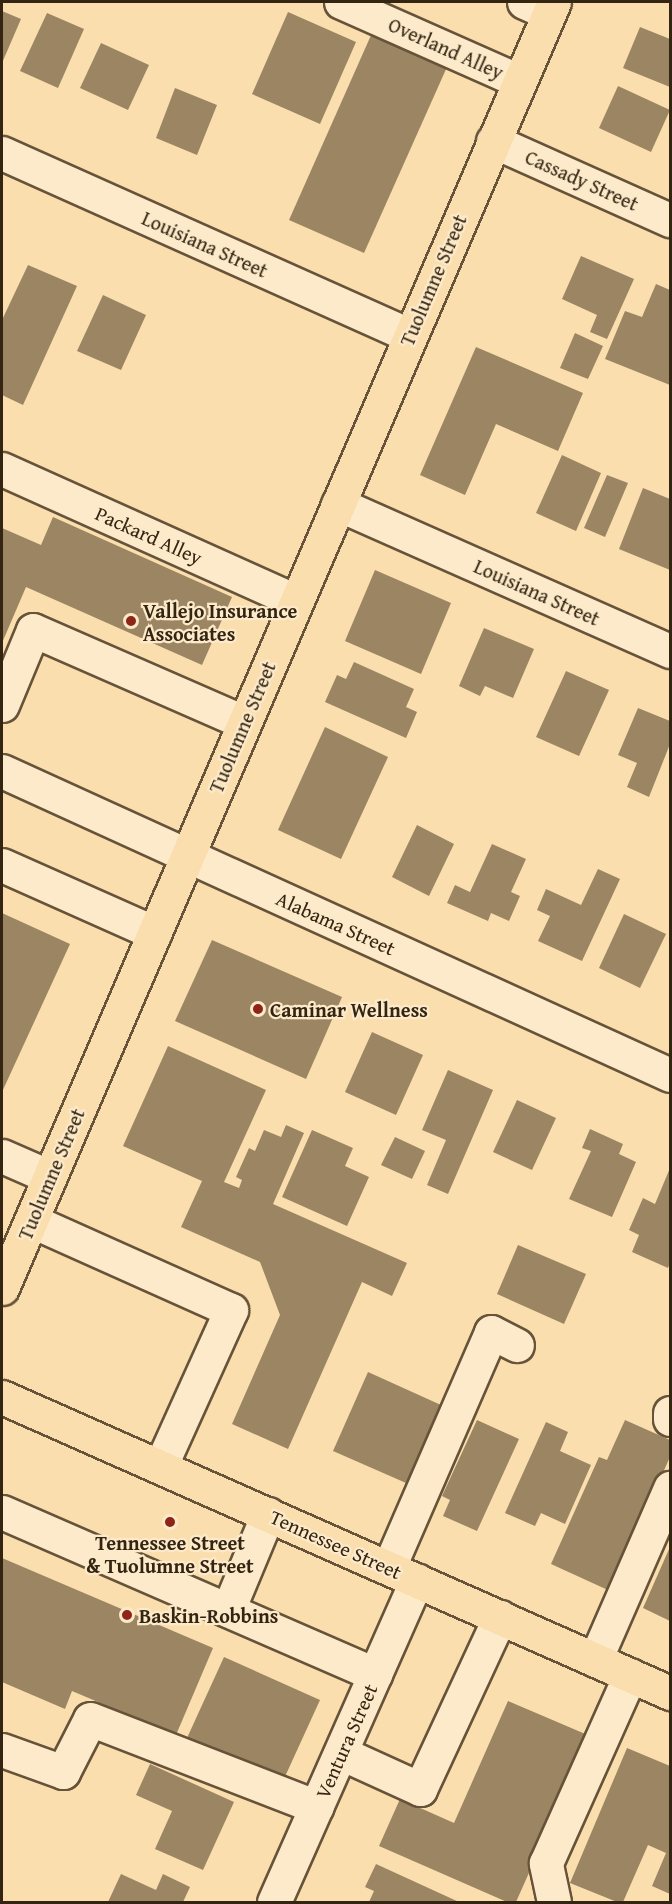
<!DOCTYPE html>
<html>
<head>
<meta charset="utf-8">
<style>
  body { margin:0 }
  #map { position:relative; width:672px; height:1904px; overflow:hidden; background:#fbdeae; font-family:"Gentium Book Plus",serif }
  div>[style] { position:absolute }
  .building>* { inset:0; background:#9b8563 }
  .roads { filter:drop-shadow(2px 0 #665339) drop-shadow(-2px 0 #665339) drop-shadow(0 2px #665339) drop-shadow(0 -2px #665339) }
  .minor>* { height:33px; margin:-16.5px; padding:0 16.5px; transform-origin:16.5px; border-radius:16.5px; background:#fceaca }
  .major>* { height:33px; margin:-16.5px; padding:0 16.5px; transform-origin:16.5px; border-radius:16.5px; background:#fbdeae }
  .dots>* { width:16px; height:16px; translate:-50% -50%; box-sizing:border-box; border:3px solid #fceaca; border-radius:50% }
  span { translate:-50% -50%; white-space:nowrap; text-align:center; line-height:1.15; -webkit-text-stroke:4.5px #fceaca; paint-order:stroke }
  .street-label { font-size:20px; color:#342512 }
  .poi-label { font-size:20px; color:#342512; font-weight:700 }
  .left { translate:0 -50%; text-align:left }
  .frame { position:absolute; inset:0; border:3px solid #342512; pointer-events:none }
</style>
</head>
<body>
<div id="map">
  <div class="building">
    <div style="clip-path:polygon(2px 11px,21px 19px,2px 63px)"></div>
    <div style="clip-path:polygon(288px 12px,356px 42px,320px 124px,252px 94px)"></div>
    <div style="clip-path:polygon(47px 13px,84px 29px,58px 88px,20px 71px)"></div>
    <div style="clip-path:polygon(640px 27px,670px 39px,670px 87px,623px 68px)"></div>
    <div style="clip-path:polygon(372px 33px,447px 67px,364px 253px,289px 220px)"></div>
    <div style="clip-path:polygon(101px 43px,149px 65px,128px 110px,80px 88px)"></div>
    <div style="clip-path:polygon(618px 86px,670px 110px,651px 152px,599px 128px)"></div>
    <div style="clip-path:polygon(175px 88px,217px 105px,197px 155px,156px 138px)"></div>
    <div style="clip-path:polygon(581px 256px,634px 279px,607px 339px,590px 332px,597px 315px,562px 299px)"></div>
    <div style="clip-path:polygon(28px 265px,77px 286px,23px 405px,2px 395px,2px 320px)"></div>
    <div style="clip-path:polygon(656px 284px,670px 290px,670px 385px,605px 359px,625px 311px,642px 317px)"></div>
    <div style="clip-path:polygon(103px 295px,146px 315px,121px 370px,77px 351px)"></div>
    <div style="clip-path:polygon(575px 333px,603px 346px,588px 379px,560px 368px)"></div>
    <div style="clip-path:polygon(476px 347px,583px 393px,558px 451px,496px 424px,465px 495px,420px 475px)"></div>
    <div style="clip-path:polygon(562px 455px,601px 473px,576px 531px,536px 513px)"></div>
    <div style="clip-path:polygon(607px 475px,628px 483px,605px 537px,584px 528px)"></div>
    <div style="clip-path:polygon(643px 488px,670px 499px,670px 570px,619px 549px)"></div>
    <div style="clip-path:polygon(53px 517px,232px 597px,202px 665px,26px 587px,2px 643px,2px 528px,41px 545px)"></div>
    <div style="clip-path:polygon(375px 570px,451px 603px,421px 674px,345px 641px)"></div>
    <div style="clip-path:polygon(484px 628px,534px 649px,513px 698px,485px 686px,480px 696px,459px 686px)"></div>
    <div style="clip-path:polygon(354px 662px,414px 689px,406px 707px,417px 712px,406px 738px,325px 702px,337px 675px,346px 679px)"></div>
    <div style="clip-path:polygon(566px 671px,609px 690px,579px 756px,536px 737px)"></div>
    <div style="clip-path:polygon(638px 708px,670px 721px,670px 744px,649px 797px,627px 787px,637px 763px,618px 755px)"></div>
    <div style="clip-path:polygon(325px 727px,388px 757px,341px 859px,278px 830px)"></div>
    <div style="clip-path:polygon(417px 825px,454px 844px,429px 896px,392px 877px)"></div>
    <div style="clip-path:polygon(492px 844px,526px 859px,511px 892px,520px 896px,509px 921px,491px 913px,488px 921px,447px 903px,455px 885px,470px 892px)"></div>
    <div style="clip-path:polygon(598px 869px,620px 879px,582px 961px,538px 941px,550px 916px,537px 910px,546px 889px,581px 905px)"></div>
    <div style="clip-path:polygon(2px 913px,70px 944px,2px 1092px)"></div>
    <div style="clip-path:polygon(624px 914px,666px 934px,640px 988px,599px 968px)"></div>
    <div style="clip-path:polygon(212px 940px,342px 997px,306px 1079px,175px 1021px)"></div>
    <div style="clip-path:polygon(372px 1032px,423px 1055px,396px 1115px,345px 1092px)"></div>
    <div style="clip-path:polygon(168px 1046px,266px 1090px,224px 1182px,239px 1188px,242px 1180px,236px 1177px,249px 1148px,255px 1151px,264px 1130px,281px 1137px,286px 1125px,304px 1133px,273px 1204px,407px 1263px,392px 1296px,362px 1282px,288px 1449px,232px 1424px,280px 1315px,260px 1262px,181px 1227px,202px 1181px,123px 1146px)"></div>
    <div style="clip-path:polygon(448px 1070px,493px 1090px,448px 1194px,427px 1185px,446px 1140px,422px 1130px)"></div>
    <div style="clip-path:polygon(517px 1100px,556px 1118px,532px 1170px,493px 1152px)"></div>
    <div style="clip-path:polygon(590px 1129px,623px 1144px,619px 1154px,636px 1162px,612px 1217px,569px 1199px,591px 1151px,582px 1148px)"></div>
    <div style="clip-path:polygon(312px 1130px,353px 1148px,345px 1166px,369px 1177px,347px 1226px,282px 1197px)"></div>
    <div style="clip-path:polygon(395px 1137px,425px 1151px,412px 1179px,381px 1165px)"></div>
    <div style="clip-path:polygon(670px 1168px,670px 1263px,668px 1268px,632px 1252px,639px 1235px,629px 1230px,643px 1198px,655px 1204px)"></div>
    <div style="clip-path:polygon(518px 1245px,586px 1274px,564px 1324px,497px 1294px)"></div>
    <div style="clip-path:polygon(368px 1372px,441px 1405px,406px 1483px,333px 1451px)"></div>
    <div style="clip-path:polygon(477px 1420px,519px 1439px,477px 1531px,443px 1516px,450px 1500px,442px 1496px)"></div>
    <div style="clip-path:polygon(625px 1420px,670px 1440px,670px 1457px,610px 1591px,551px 1564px,599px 1457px,607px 1460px)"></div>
    <div style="clip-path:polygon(546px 1422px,568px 1432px,560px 1451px,591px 1465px,565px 1524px,541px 1513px,535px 1526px,505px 1513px)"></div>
    <div style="clip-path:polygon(670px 1547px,670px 1621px,643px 1608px)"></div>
    <div style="clip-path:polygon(2px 1558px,213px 1648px,176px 1735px,72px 1691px,65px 1709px,2px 1682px)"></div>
    <div style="clip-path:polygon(224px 1657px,320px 1700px,283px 1781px,187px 1738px)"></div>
    <div style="clip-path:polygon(508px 1701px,590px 1736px,516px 1902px,507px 1902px,379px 1846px,400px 1799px,454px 1823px)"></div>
    <div style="clip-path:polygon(627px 1748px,670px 1766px,670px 1894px,652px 1886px,666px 1853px,648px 1845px,623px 1902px,617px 1902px,570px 1883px)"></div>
    <div style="clip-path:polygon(150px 1764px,234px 1802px,203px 1870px,155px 1849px,172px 1811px,136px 1795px)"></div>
    <div style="clip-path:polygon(376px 1864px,459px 1902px,369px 1902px,374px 1891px,365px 1887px)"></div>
    <div style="clip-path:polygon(121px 1874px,156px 1890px,163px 1874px,190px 1887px,183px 1902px,108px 1902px)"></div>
  </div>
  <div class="roads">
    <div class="minor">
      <div style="left:341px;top:2px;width:195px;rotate:23.9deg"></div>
      <div style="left:524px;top:2px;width:27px;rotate:24deg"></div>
      <div style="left:493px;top:141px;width:194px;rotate:24.1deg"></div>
      <div style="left:2px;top:153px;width:446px;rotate:24.1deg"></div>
      <div style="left:2px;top:469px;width:322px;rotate:24.2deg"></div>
      <div style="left:338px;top:504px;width:363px;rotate:23.9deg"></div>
      <div style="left:2px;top:705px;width:81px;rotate:-67.5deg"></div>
      <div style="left:33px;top:630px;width:230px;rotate:23.6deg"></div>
      <div style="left:2px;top:771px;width:734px;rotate:24.47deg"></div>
      <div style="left:2px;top:865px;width:167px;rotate:24deg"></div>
      <div style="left:2px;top:1156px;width:52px;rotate:23.6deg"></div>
      <div style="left:32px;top:1221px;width:218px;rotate:24.1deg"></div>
      <div style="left:231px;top:1310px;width:172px;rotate:114.3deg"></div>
      <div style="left:670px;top:1413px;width:6px;rotate:90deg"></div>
      <div style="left:2px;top:1512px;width:407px;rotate:23.5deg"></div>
      <div style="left:389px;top:1567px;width:256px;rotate:-66.5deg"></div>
      <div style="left:491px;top:1332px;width:29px;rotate:27deg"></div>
      <div style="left:228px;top:1610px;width:104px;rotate:-67.4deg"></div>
      <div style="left:595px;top:1660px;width:188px;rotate:-66.4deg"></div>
      <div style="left:2px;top:1750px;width:65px;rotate:19.8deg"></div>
      <div style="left:63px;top:1772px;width:59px;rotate:-63deg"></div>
      <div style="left:90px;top:1719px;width:243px;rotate:21.2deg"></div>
      <div style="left:341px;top:1753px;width:87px;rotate:24.5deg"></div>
      <div style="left:420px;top:1789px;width:190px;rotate:-65.1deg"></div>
      <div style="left:274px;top:1902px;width:352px;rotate:-66.1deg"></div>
      <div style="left:554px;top:1902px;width:40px;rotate:-102deg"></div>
      <div style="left:546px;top:1863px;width:206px;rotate:-65.9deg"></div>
    </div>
    <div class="major">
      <div style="left:2px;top:1288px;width:1399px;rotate:-66.77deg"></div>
      <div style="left:2px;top:1397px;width:731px;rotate:23.9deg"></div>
    </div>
  </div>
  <div class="dots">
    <div style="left:131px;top:621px;background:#8f2418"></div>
    <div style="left:258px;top:1009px;background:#8f2418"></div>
    <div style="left:170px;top:1522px;background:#8f2418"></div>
    <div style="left:127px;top:1615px;background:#8f2418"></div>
  </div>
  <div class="street-label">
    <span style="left:446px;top:48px;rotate:24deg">Overland Alley</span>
    <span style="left:582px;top:180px;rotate:24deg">Cassady Street</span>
    <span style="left:205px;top:244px;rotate:24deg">Louisiana Street</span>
    <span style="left:433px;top:280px;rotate:-67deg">Tuolumne Street</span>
    <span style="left:149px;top:535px;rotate:24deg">Packard Alley</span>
    <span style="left:537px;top:592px;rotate:24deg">Louisiana Street</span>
    <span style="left:242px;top:727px;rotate:-67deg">Tuolumne Street</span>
    <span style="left:336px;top:923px;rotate:24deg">Alabama Street</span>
    <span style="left:51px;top:1174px;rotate:-67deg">Tuolumne Street</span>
    <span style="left:336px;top:1544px;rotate:24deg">Tennessee Street</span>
    <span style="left:346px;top:1741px;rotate:-66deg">Ventura Street</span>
  </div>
  <div class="poi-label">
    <span class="left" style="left:143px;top:622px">Vallejo Insurance<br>Associates</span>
    <span class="left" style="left:270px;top:1009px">Caminar Wellness</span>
    <span style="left:170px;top:1554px">Tennessee Street<br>&amp; Tuolumne Street</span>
    <span class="left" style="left:139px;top:1615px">Baskin-Robbins</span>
  </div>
  <div class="frame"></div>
</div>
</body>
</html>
